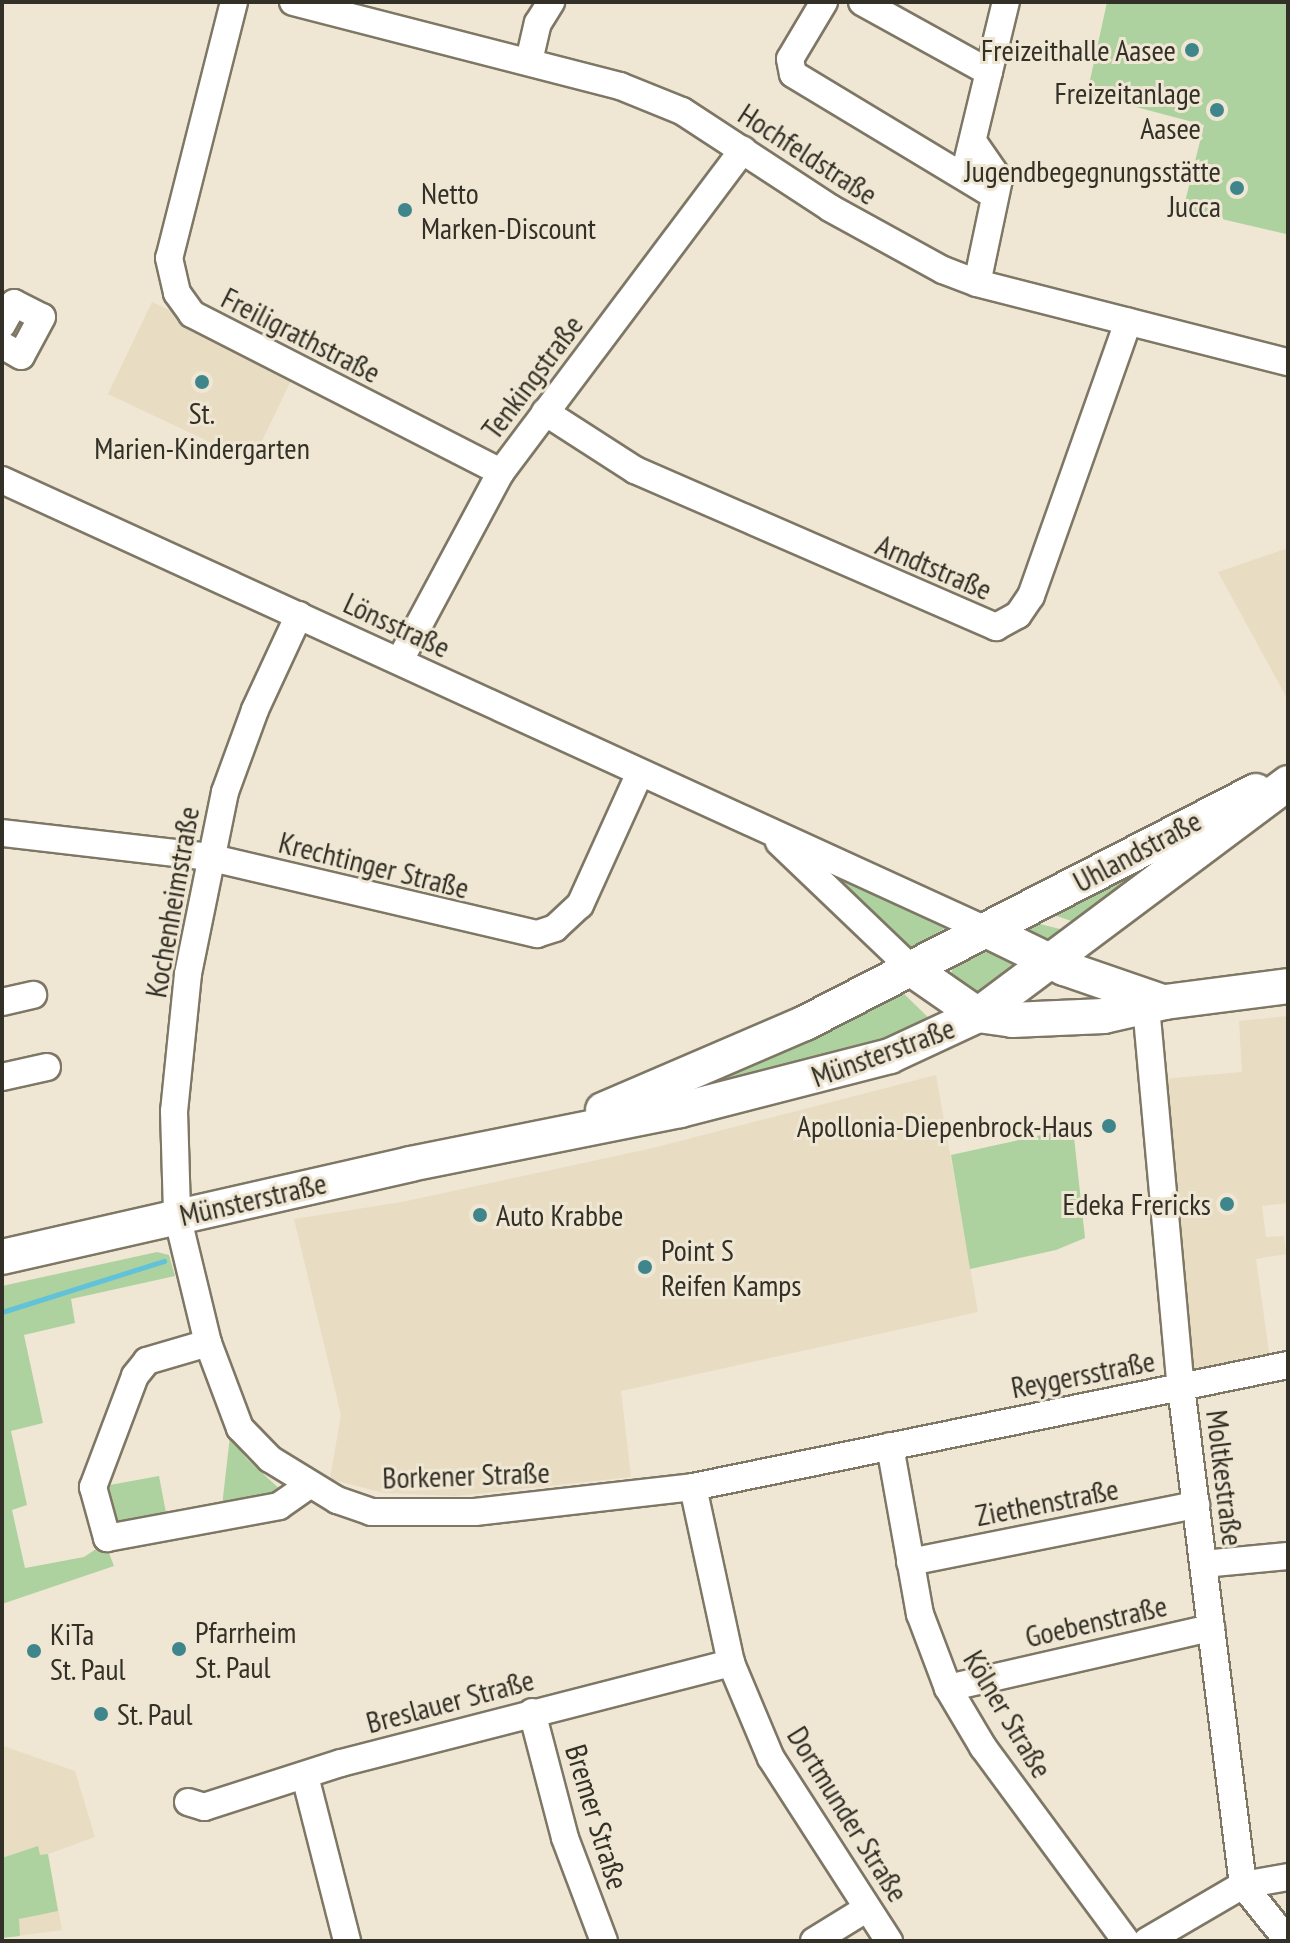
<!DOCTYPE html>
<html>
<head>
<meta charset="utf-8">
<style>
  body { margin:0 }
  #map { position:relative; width:1290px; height:1943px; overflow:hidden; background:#efe7d3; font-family:"PT Sans Narrow",sans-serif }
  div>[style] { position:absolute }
  .built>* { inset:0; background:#e8dcc2 }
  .green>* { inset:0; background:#aed29f }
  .stream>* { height:5px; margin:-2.5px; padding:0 2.5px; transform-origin:2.5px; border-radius:2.5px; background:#61c2d8 }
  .roads { filter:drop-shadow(2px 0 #7e7765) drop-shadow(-2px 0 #7e7765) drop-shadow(0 2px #7e7765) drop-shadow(0 -2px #7e7765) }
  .minor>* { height:26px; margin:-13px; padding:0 13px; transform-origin:13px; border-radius:13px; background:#fff }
  .major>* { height:34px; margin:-17px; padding:0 17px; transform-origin:17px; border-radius:17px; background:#fff }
  .dots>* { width:22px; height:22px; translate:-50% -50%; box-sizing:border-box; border:4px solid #efe7d3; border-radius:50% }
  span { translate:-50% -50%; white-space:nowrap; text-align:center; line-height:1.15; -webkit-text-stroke:6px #efe7d3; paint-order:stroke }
  .poi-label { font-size:30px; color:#333028 }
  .right { translate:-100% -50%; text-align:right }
  .left { translate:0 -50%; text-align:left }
  .street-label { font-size:30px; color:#333028 }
  .frame { position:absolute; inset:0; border:4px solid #333028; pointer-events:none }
</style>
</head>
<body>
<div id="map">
  <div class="built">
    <div style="clip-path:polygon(152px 302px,296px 370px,252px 462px,108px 394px)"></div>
    <div style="clip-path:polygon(1288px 548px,1288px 700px,1218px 572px)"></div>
    <div style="clip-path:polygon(1288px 1016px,1288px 1203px,1262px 1206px,1266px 1237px,1284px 1236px,1286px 1254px,1256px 1259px,1270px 1359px,1190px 1374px,1163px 1079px,1242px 1072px,1239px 1021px)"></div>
    <div style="clip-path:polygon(936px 1075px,978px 1312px,621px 1391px,631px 1477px,456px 1496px,384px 1493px,330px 1479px,341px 1415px,294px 1219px,402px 1202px,653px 1148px)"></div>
    <div style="clip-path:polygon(3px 1746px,75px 1771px,95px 1837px,48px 1854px,62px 1930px,2px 1938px)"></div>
  </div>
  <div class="green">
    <div style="clip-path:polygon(1107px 2px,1288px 2px,1288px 242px,1286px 234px,1183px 210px,1204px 125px,1087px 94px)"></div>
    <div style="clip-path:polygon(804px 859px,957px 922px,902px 952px)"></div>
    <div style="clip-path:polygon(1134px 862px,1141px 884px,1083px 925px,1042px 911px)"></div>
    <div style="clip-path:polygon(1028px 921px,1072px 932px,1053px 949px,1013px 927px)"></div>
    <div style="clip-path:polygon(995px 948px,1034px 964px,983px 1000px,951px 985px,952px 968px)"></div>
    <div style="clip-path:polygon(898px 988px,935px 1024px,931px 1028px,636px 1104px)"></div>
    <div style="clip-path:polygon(1073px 1128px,1085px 1238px,1056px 1250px,970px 1269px,951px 1155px)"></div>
    <div style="clip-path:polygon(157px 1252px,169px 1255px,175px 1276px,71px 1299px,75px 1323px,24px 1335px,43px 1423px,11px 1431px,27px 1505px,12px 1510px,25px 1568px,84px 1557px,105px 1543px,114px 1566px,2px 1604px,2px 1286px)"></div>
    <div style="clip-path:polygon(230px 1436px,247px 1459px,283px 1492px,222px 1506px)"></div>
    <div style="clip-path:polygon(159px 1476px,167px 1518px,114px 1529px,104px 1486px)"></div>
    <div style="clip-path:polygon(38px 1846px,40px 1855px,48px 1854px,58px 1911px,19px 1919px,20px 1936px,2px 1938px,2px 1858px)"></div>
  </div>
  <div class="stream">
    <div style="left:2px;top:1312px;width:170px;rotate:-17.5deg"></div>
  </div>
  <div class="roads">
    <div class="minor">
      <div style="left:234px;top:2px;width:264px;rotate:104.2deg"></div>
      <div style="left:169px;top:258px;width:36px;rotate:77deg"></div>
      <div style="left:177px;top:293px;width:26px;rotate:54deg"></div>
      <div style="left:192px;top:314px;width:347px;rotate:27.1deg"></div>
      <div style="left:293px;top:2px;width:338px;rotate:14.4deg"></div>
      <div style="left:620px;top:86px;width:67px;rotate:22deg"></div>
      <div style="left:682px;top:111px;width:177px;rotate:33.2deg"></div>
      <div style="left:830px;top:208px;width:129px;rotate:28.8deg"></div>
      <div style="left:943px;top:270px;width:36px;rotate:21deg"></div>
      <div style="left:977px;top:283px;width:321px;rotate:14.3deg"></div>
      <div style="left:824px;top:2px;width:66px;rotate:120.8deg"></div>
      <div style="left:790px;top:59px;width:15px;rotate:79deg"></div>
      <div style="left:793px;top:74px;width:236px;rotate:31.1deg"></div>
      <div style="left:862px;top:2px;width:145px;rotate:28.9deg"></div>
      <div style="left:529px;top:61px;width:39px;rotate:-77deg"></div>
      <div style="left:538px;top:23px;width:25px;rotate:-58deg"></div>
      <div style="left:974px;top:143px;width:44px;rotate:55.2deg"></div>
      <div style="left:999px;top:179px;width:106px;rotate:101.9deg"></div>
      <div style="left:964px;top:175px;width:178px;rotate:-76.4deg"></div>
      <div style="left:2px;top:325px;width:25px;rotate:-61deg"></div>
      <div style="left:14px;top:303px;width:31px;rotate:27deg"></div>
      <div style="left:42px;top:317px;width:44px;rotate:118.3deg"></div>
      <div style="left:21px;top:356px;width:22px;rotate:-150deg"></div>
      <div style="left:545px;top:412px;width:107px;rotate:32.8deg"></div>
      <div style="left:635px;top:470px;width:394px;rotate:23.5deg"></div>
      <div style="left:996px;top:627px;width:25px;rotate:-29deg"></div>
      <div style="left:1018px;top:615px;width:23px;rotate:-56deg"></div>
      <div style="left:1031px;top:596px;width:291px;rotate:-70.5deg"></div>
      <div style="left:2px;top:480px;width:1084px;rotate:24.58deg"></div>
      <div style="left:299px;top:615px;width:105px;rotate:114.9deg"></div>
      <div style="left:255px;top:710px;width:87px;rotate:110.1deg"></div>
      <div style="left:225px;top:792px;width:186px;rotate:101.5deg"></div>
      <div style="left:188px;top:974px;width:138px;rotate:95.8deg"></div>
      <div style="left:174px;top:1111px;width:104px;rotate:88.3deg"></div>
      <div style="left:177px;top:1215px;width:132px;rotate:76.4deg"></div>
      <div style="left:208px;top:1343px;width:91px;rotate:69.4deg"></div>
      <div style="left:240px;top:1428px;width:43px;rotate:45.9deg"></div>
      <div style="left:270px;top:1459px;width:79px;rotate:31.5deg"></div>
      <div style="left:337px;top:1500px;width:36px;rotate:19deg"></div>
      <div style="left:371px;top:1512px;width:104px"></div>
      <div style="left:475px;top:1512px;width:219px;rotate:-6.5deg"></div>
      <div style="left:693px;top:1487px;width:607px;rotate:-11.59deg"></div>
      <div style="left:400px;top:660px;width:213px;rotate:-61.8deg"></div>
      <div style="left:501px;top:472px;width:403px;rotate:-53.1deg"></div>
      <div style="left:2px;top:833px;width:207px;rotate:6.6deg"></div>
      <div style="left:208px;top:857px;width:338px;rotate:13.2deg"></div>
      <div style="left:537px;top:934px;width:19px;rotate:-18deg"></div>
      <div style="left:555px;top:928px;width:34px;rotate:-43deg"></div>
      <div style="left:580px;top:905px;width:143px;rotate:-65.6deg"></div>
      <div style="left:779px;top:842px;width:185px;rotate:43.7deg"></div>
      <div style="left:2px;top:1002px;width:32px;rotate:-13deg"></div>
      <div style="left:1146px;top:1006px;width:383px;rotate:84.8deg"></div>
      <div style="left:1181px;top:1387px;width:502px;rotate:82.9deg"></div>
      <div style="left:1243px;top:1885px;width:72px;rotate:51.2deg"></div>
      <div style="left:2px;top:1077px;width:46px;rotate:-12.5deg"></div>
      <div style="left:208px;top:1343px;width:64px;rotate:163.6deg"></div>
      <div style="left:147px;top:1361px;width:19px;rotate:129deg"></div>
      <div style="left:135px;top:1376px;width:119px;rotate:110.7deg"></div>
      <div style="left:93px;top:1487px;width:53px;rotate:74.6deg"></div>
      <div style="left:107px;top:1538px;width:175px;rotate:-10.5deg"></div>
      <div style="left:279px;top:1506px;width:37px;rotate:-35deg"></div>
      <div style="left:890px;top:1446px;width:171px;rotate:79.9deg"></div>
      <div style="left:920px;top:1614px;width:79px;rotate:69.3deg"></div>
      <div style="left:948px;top:1688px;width:69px;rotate:59.3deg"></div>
      <div style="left:983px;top:1747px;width:241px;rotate:53.6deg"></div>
      <div style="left:693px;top:1487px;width:180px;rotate:77.8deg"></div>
      <div style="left:731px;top:1663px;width:103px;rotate:67.2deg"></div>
      <div style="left:771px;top:1758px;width:218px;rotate:57.2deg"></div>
      <div style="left:910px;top:1562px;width:292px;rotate:-11.3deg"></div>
      <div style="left:1203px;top:1564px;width:85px;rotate:-5.4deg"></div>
      <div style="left:948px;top:1688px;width:270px;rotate:-12.9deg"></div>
      <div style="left:532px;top:1712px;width:130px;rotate:75.3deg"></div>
      <div style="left:565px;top:1838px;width:110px;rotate:69.3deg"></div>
      <div style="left:305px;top:1776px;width:170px;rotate:75.7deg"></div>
      <div style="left:188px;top:1802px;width:17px;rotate:17deg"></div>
      <div style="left:204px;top:1807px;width:144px;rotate:-17.8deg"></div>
      <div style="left:341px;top:1763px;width:403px;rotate:-14.4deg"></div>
      <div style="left:814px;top:1941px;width:61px;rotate:-31.6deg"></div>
      <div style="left:1147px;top:1941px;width:111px;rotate:-30.3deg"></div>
      <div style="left:1243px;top:1885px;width:46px;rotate:-10.1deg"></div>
    </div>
    <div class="major">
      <div style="left:988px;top:931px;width:85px;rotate:26deg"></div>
      <div style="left:1064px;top:968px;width:102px;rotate:19deg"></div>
      <div style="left:913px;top:970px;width:79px;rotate:34.7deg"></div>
      <div style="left:978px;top:1015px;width:34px;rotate:8deg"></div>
      <div style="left:1012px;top:1020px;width:92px;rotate:-2.5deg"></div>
      <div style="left:1104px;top:1016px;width:63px;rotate:-12.9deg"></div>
      <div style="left:1165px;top:1002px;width:124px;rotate:-7.4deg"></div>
      <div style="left:603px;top:1110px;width:220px;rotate:-23.3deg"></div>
      <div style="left:805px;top:1023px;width:507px;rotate:-27.22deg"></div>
      <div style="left:2px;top:1257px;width:418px;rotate:-12.8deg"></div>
      <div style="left:410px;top:1164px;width:275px;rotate:-11.3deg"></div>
      <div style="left:680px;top:1110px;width:217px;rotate:-14.4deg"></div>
      <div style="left:890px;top:1056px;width:97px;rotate:-25deg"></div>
      <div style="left:978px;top:1015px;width:387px;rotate:-36.8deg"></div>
    </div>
  </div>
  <div class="dots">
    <div style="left:1192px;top:50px;background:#3e868c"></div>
    <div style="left:1217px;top:110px;background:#3e868c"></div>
    <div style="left:1237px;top:188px;background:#3e868c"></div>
    <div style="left:405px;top:210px;background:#3e868c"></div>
    <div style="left:202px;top:382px;background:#3e868c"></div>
    <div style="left:1109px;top:1126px;background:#3e868c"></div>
    <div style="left:1227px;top:1204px;background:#3e868c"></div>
    <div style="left:480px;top:1215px;background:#3e868c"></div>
    <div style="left:645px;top:1267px;background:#3e868c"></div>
    <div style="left:179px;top:1649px;background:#3e868c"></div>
    <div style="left:34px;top:1651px;background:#3e868c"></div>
    <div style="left:101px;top:1714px;background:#3e868c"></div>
  </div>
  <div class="poi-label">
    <span class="right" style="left:1176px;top:50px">Freizeithalle Aasee</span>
    <span class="right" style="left:1201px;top:110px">Freizeitanlage<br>Aasee</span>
    <span class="right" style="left:1221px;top:188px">Jugendbegegnungsstätte<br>Jucca</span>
    <span class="left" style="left:421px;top:210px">Netto<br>Marken-Discount</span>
    <span style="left:202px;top:430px">St.<br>Marien-Kindergarten</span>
    <span class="right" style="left:1093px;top:1126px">Apollonia-Diepenbrock-Haus</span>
    <span class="right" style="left:1211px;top:1204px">Edeka Frericks</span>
    <span class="left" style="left:496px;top:1215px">Auto Krabbe</span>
    <span class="left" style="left:661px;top:1267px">Point S<br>Reifen Kamps</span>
    <span class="left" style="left:195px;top:1649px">Pfarrheim<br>St. Paul</span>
    <span class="left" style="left:50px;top:1651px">KiTa<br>St. Paul</span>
    <span class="left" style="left:117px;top:1714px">St. Paul</span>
  </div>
  <div class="street-label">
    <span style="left:808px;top:154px;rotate:33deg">Hochfeldstraße</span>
    <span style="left:301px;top:335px;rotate:27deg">Freiligrathstraße</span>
    <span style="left:532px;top:377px;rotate:-53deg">Tenkingstraße</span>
    <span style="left:934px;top:567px;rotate:23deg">Arndtstraße</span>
    <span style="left:397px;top:625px;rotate:25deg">Lönsstraße</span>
    <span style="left:1137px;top:851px;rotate:-28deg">Uhlandstraße</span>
    <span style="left:374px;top:865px;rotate:14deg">Krechtinger Straße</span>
    <span style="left:172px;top:902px;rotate:-80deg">Kochenheimstraße</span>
    <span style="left:883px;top:1052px;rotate:-20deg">Münsterstraße</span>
    <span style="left:253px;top:1199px;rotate:-13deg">Münsterstraße</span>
    <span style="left:1083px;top:1374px;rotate:-11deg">Reygersstraße</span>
    <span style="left:466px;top:1475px;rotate:-2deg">Borkener Straße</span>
    <span style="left:1225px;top:1478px;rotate:83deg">Moltkestraße</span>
    <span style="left:1047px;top:1502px;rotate:-11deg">Ziethenstraße</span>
    <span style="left:1096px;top:1621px;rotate:-13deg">Goebenstraße</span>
    <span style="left:450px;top:1701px;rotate:-15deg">Breslauer Straße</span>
    <span style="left:1008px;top:1714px;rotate:59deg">Kölner Straße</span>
    <span style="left:848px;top:1814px;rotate:58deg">Dortmunder Straße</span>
    <span style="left:597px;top:1817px;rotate:73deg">Bremer Straße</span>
  </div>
  <div class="frame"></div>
</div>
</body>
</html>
